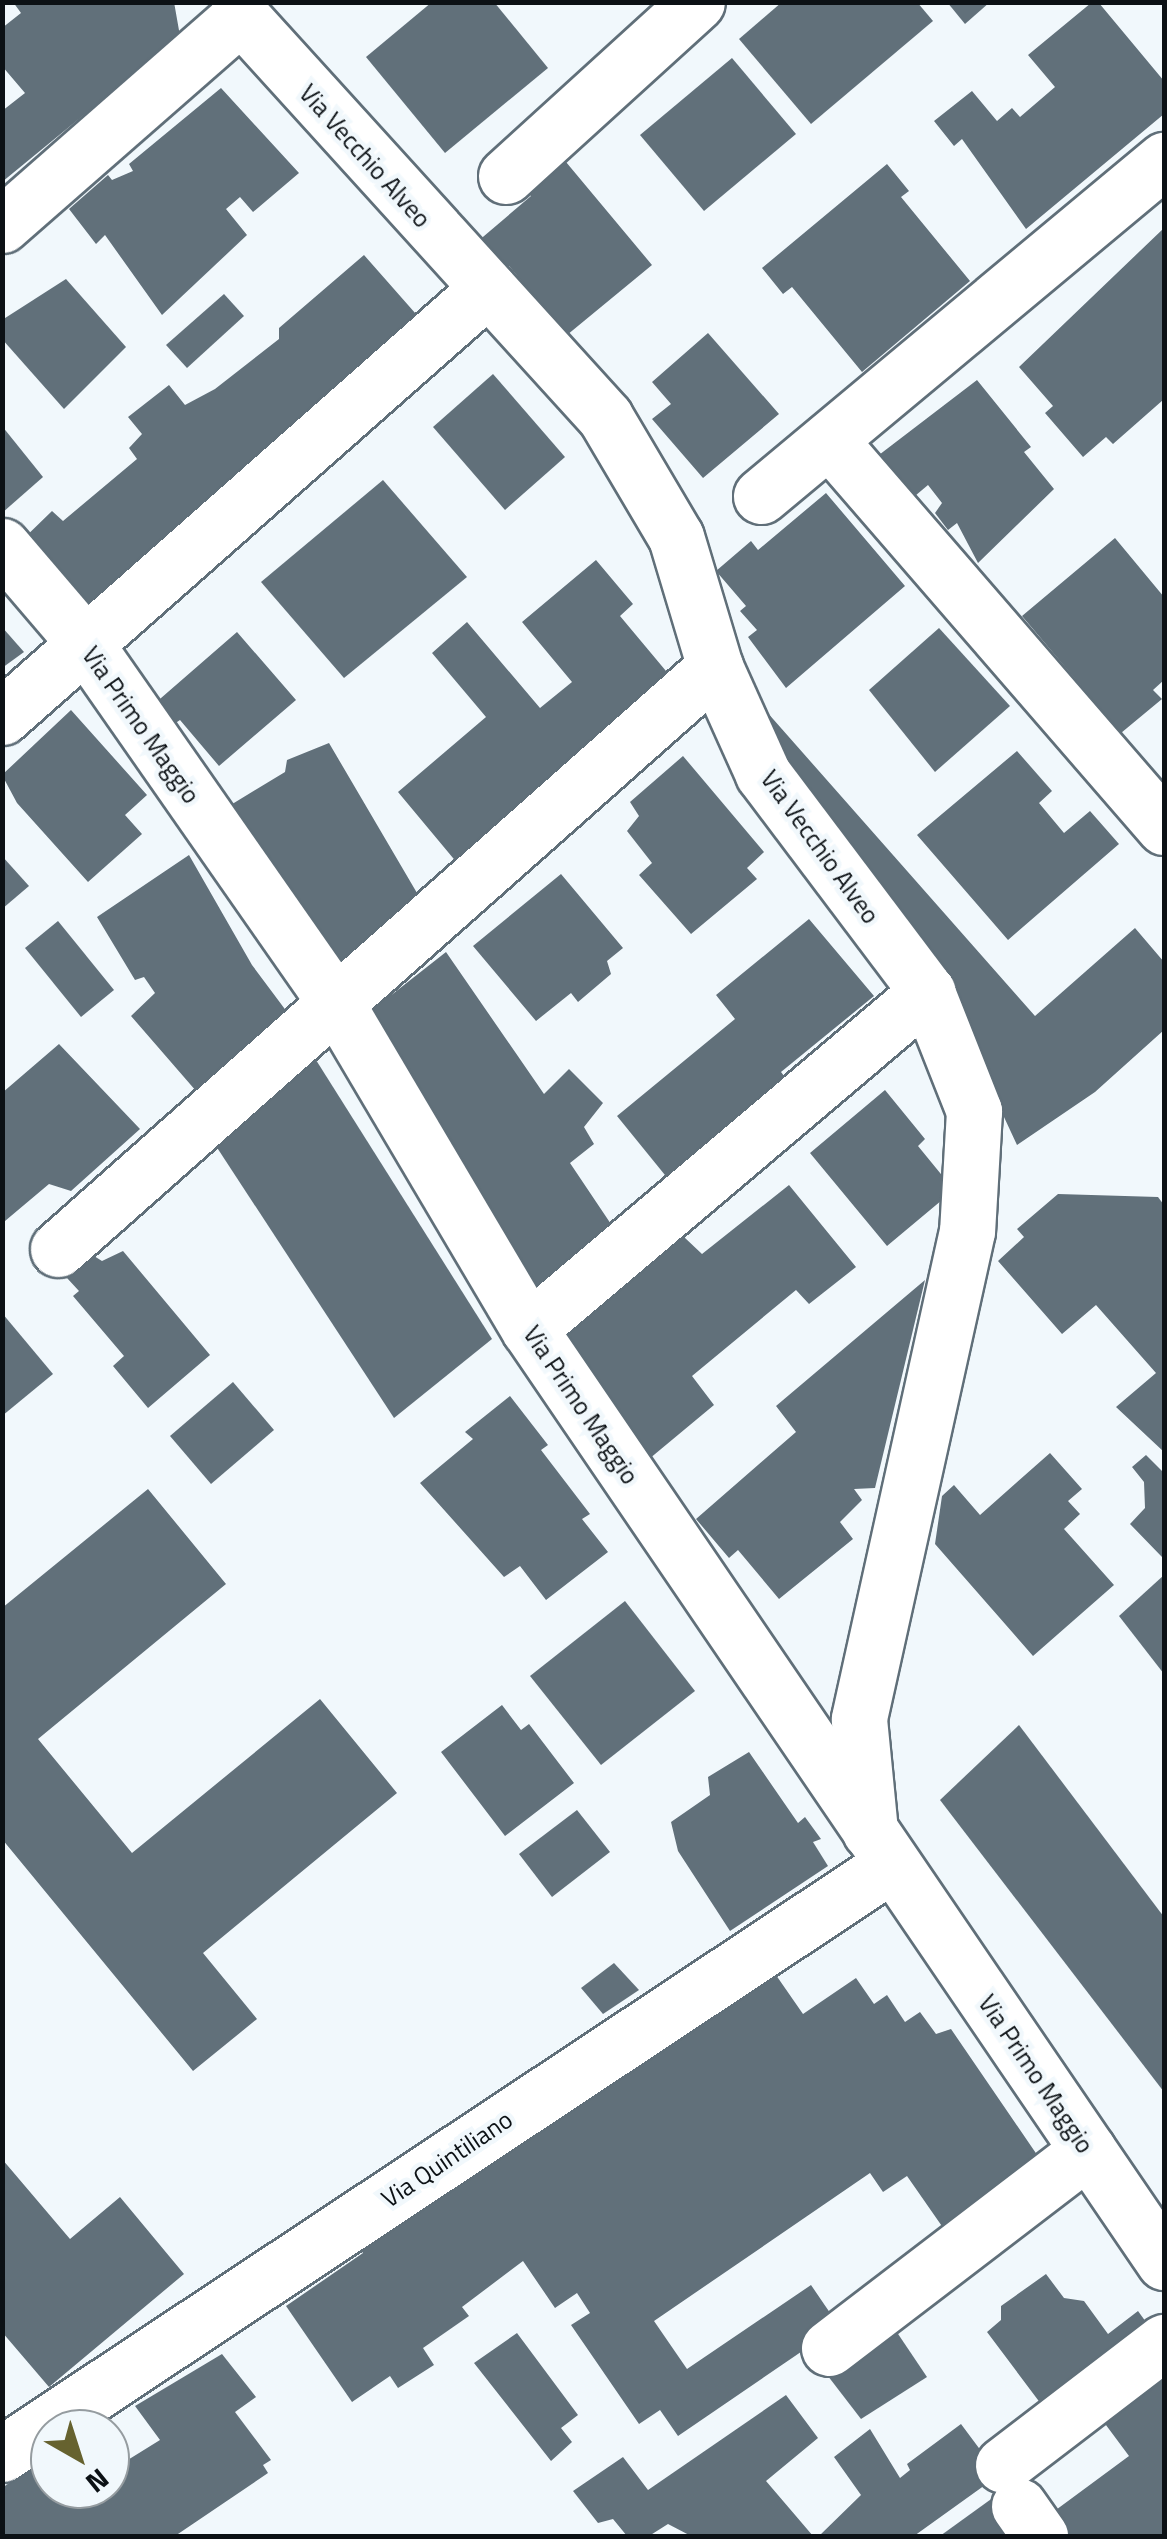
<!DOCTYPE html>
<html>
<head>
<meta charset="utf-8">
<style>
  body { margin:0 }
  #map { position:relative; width:1167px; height:2539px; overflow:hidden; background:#f1f8fc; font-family:"Titillium Web",sans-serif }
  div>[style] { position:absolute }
  .building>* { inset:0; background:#61707a }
  .roads { filter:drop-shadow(2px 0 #606f79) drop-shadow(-2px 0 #606f79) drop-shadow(0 2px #606f79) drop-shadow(0 -2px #606f79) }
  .minor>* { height:55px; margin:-27.5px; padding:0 27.5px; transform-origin:27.5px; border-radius:27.5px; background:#fff }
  span { translate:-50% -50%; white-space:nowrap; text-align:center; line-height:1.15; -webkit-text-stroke:9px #f1f8fc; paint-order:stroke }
  .street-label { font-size:25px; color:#0c1115 }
  .frame { position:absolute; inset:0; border:5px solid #0c1115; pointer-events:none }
  .north { position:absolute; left:30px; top:2409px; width:100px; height:100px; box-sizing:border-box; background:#f1f8fc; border:2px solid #959ca0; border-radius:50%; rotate:141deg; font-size:28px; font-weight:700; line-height:40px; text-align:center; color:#0c1115 }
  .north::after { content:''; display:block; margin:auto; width:35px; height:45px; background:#66622f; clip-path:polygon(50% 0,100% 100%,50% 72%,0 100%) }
</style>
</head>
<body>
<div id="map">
  <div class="building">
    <div style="clip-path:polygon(13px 2px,174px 2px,180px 36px,2px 182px,2px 111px,25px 93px,2px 66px,2px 28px,21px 13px)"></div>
    <div style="clip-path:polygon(432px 2px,494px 2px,548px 68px,445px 153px,366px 57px)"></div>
    <div style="clip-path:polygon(782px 2px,917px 2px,933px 21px,811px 124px,739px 39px)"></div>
    <div style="clip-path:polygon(947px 2px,990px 2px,965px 24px)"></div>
    <div style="clip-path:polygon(1091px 3px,1099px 3px,1164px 81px,1164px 114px,1026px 229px,962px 139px,954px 146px,934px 121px,972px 91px,997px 121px,1012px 108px,1020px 117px,1055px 87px,1028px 55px)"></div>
    <div style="clip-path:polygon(732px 58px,796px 134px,704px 211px,640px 135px)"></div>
    <div style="clip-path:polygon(221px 88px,299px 173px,253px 212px,240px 197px,226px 209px,247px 235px,162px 315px,105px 235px,96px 244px,69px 209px,108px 175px,112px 180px,133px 171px,129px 164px)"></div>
    <div style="clip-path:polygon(566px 162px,652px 265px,567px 335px,509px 266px,501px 272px,477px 242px,531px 196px,527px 191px)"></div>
    <div style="clip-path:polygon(887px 164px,909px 191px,901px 197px,970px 281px,862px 372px,792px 287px,783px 294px,762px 268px)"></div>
    <div style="clip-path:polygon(1164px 228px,1163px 400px,1113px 444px,1106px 437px,1083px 457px,1045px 413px,1053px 406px,1019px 367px)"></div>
    <div style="clip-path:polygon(364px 255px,423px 322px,93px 616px,16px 546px,52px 511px,63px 521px,137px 459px,129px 448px,142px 434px,128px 417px,169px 385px,185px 405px,215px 389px,279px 339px,279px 328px)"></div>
    <div style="clip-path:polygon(66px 279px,126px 347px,64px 409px,2px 339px,2px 320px)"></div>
    <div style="clip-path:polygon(224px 294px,244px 316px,187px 368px,166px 345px)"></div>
    <div style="clip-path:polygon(708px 333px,779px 414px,703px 478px,652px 419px,671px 404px,652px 382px)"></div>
    <div style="clip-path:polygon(493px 374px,565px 457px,505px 510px,433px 427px)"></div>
    <div style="clip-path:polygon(977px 380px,1031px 447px,1024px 452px,1054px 489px,978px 563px,957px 523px,948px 530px,935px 513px,942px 503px,928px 485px,909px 501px,875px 458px)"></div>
    <div style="clip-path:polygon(2px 426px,43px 477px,2px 513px)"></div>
    <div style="clip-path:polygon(383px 480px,467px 577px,344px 678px,261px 582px)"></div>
    <div style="clip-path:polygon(826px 493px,905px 586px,786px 688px,748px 637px,757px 630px,740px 611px,746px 606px,716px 571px,751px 541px,758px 550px)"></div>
    <div style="clip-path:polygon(1115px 538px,1164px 597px,1164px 680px,1153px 690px,1162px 699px,1121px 733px,1022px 616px)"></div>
    <div style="clip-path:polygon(596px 560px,633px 604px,620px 616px,671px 677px,463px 870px,398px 792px,486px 717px,432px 653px,467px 622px,540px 708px,572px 682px,522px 622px)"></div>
    <div style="clip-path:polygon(2px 627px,24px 652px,2px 668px)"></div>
    <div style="clip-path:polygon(939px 628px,1010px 706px,935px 772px,869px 690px)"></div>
    <div style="clip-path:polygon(237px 632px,296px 700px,219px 766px,180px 720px,171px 726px,153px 705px)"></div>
    <div style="clip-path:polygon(71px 710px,147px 795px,125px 815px,142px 834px,88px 882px,17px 803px,2px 775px)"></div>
    <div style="clip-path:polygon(766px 711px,1035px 1016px,1135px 928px,1164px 962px,1164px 1030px,1095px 1092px,1017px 1145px,931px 960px,752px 723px)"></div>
    <div style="clip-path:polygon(329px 743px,427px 910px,332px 980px,229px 806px,285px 772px,287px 760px)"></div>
    <div style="clip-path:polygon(1017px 751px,1052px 791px,1039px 803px,1064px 833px,1090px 811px,1119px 844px,1008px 940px,917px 835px)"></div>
    <div style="clip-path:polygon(683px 756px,764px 852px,747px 868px,757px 879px,691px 934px,639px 875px,652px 863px,627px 831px,639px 816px,630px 802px)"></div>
    <div style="clip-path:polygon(189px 855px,252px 965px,296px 1024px,203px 1099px,131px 1016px,155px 993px,144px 977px,135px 980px,97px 917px)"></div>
    <div style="clip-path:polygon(2px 856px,29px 886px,2px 909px)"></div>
    <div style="clip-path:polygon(561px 874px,623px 948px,607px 961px,611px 974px,578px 1002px,571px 993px,536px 1021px,473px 946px)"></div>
    <div style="clip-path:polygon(809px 919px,874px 996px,781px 1072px,788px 1081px,669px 1180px,617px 1116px,735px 1019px,716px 995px)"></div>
    <div style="clip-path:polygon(58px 921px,114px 990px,81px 1017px,25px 948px)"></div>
    <div style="clip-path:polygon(446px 952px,544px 1094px,569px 1069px,603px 1103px,584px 1127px,594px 1144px,570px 1163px,621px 1239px,532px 1306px,362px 1018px)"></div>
    <div style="clip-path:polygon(59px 1044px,140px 1129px,71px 1191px,49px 1184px,5px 1221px,2px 1093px)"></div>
    <div style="clip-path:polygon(316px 1060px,492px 1339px,394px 1418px,214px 1143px)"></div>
    <div style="clip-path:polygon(885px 1090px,925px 1139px,918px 1146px,954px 1190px,887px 1246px,810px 1153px)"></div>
    <div style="clip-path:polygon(789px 1185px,856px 1267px,809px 1304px,796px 1290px,692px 1376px,714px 1405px,637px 1469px,558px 1343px,684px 1237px,702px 1254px)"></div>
    <div style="clip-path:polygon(1058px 1194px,1158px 1197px,1164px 1205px,1164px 1452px,1116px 1407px,1156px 1373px,1096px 1305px,1062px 1334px,998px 1261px,1024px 1237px,1017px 1229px)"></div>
    <div style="clip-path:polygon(123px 1251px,210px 1355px,148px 1408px,113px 1366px,124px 1356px,73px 1296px,79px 1291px,67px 1278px,94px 1256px,102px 1261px)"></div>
    <div style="clip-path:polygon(925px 1280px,875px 1488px,854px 1489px,862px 1500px,840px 1522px,853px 1539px,779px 1599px,738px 1550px,729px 1558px,696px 1519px,796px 1432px,776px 1406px)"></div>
    <div style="clip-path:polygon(2px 1313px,53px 1374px,2px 1416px)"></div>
    <div style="clip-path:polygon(233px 1382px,274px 1430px,211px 1484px,170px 1436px)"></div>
    <div style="clip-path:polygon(510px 1396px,548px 1445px,541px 1450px,590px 1514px,582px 1519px,608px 1552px,546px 1600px,520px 1566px,504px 1577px,420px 1483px,473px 1439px,465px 1432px)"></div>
    <div style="clip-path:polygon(1050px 1453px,1082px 1489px,1068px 1501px,1080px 1514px,1064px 1529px,1114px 1585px,1033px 1656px,935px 1544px,942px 1496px,954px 1485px,980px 1515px)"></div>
    <div style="clip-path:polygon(1146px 1455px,1164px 1473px,1162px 1557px,1130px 1524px,1145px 1508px,1144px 1482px,1132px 1467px)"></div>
    <div style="clip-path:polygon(148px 1489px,226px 1584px,38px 1739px,132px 1853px,320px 1699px,397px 1793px,203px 1953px,257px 2019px,193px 2071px,2px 1839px,2px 1608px)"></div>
    <div style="clip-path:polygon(1164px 1575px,1164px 1674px,1119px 1616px)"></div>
    <div style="clip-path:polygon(625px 1601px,695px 1691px,601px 1765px,530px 1676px)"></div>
    <div style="clip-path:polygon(502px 1705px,521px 1730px,529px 1724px,574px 1783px,505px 1836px,441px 1752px)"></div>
    <div style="clip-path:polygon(1019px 1725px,1164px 1917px,1164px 2092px,940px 1800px)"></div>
    <div style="clip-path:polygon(749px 1752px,798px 1823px,805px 1817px,821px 1839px,813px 1842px,828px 1866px,730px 1931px,678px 1851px,671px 1822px,710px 1795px,708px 1777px)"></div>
    <div style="clip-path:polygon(577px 1810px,610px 1852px,552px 1897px,519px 1854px)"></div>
    <div style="clip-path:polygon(614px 1963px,639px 1990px,603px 2014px,581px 1988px)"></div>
    <div style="clip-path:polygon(769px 1965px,803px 2014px,856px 1978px,874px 2004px,887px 1995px,905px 2022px,920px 2012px,936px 2034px,951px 2029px,1044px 2165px,946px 2232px,907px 2176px,883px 2192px,870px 2173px,654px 2321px,687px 2369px,811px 2285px,839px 2326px,678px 2436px,660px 2410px,639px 2424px,571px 2325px,590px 2313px,577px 2293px,555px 2308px,523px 2261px,462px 2307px,469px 2316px,423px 2348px,434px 2365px,398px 2388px,390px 2376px,352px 2402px,286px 2306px,363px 2253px,358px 2246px)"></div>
    <div style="clip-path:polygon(2px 2159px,70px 2239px,120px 2197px,184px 2274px,49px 2387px,2px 2332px)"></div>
    <div style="clip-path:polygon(1046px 2274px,1064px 2298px,1084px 2301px,1108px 2334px,1138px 2311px,1159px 2340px,1044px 2408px,987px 2332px,1001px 2320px,1001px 2306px)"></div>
    <div style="clip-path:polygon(888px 2319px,927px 2377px,861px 2419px,821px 2367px)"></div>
    <div style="clip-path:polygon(517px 2333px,578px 2415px,561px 2428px,572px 2442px,551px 2461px,474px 2363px)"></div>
    <div style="clip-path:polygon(222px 2354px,256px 2397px,235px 2412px,271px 2460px,263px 2465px,268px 2473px,175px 2536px,2px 2536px,2px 2488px,45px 2458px,50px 2489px,72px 2495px,110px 2489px,110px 2471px,160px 2440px,135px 2406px)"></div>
    <div style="clip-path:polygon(1164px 2371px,1164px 2536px,1058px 2536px,1045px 2518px,1129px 2456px,1100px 2417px)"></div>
    <div style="clip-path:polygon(786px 2395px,818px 2438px,766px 2481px,813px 2536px,691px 2536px,668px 2524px,649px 2536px,627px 2536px,613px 2519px,598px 2523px,573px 2491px,623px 2457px,648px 2490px)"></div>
    <div style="clip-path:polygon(961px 2424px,999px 2475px,914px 2536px,819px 2536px,861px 2495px,834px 2457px,870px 2429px,900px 2478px,910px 2470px,907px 2464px)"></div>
    <div style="clip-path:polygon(994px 2497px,1020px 2536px,940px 2536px)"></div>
  </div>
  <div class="roads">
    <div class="minor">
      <div style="left:239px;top:2px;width:14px;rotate:82deg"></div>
      <div style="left:241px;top:16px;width:542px;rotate:47.77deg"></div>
      <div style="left:605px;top:417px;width:139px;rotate:59.4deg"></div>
      <div style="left:676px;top:537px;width:136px;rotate:73.3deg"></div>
      <div style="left:715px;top:667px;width:117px;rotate:65.8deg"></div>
      <div style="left:763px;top:774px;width:273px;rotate:53deg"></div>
      <div style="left:927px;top:992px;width:128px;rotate:68.4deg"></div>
      <div style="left:974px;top:1111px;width:120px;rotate:93.3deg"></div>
      <div style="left:967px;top:1231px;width:500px;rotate:102.5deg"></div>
      <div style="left:859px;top:1719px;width:113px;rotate:84.4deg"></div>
      <div style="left:506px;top:176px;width:258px;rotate:-42.3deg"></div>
      <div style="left:2px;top:225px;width:317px;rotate:-41.2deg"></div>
      <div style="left:829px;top:440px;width:512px;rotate:49.12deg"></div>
      <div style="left:761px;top:496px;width:525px;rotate:-39.82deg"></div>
      <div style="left:2px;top:546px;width:126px;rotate:49.5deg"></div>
      <div style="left:84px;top:642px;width:440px;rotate:55.1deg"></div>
      <div style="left:336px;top:1003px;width:379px;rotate:59.4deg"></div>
      <div style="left:529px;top:1329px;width:1129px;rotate:55.76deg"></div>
      <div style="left:2px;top:717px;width:648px;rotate:-41.44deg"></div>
      <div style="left:58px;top:1249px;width:878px;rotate:-41.54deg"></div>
      <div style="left:529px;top:1329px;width:522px;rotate:-40.26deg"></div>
      <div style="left:829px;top:2348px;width:326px;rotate:-37.4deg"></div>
      <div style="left:2px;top:2454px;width:1068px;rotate:-33.54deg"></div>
      <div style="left:1003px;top:2465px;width:203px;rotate:-37.4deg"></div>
      <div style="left:1019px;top:2506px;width:37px;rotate:55deg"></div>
    </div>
  </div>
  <div class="street-label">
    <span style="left:365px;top:156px;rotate:48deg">Via Vecchio Alveo</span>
    <span style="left:141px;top:725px;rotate:55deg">Via Primo Maggio</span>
    <span style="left:820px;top:847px;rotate:54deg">Via Vecchio Alveo</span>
    <span style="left:581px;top:1405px;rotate:56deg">Via Primo Maggio</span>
    <span style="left:1036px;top:2074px;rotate:56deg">Via Primo Maggio</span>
    <span style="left:447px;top:2159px;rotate:-34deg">Via Quintiliano</span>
  </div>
  <div class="frame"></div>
  <div class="north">N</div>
</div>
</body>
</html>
